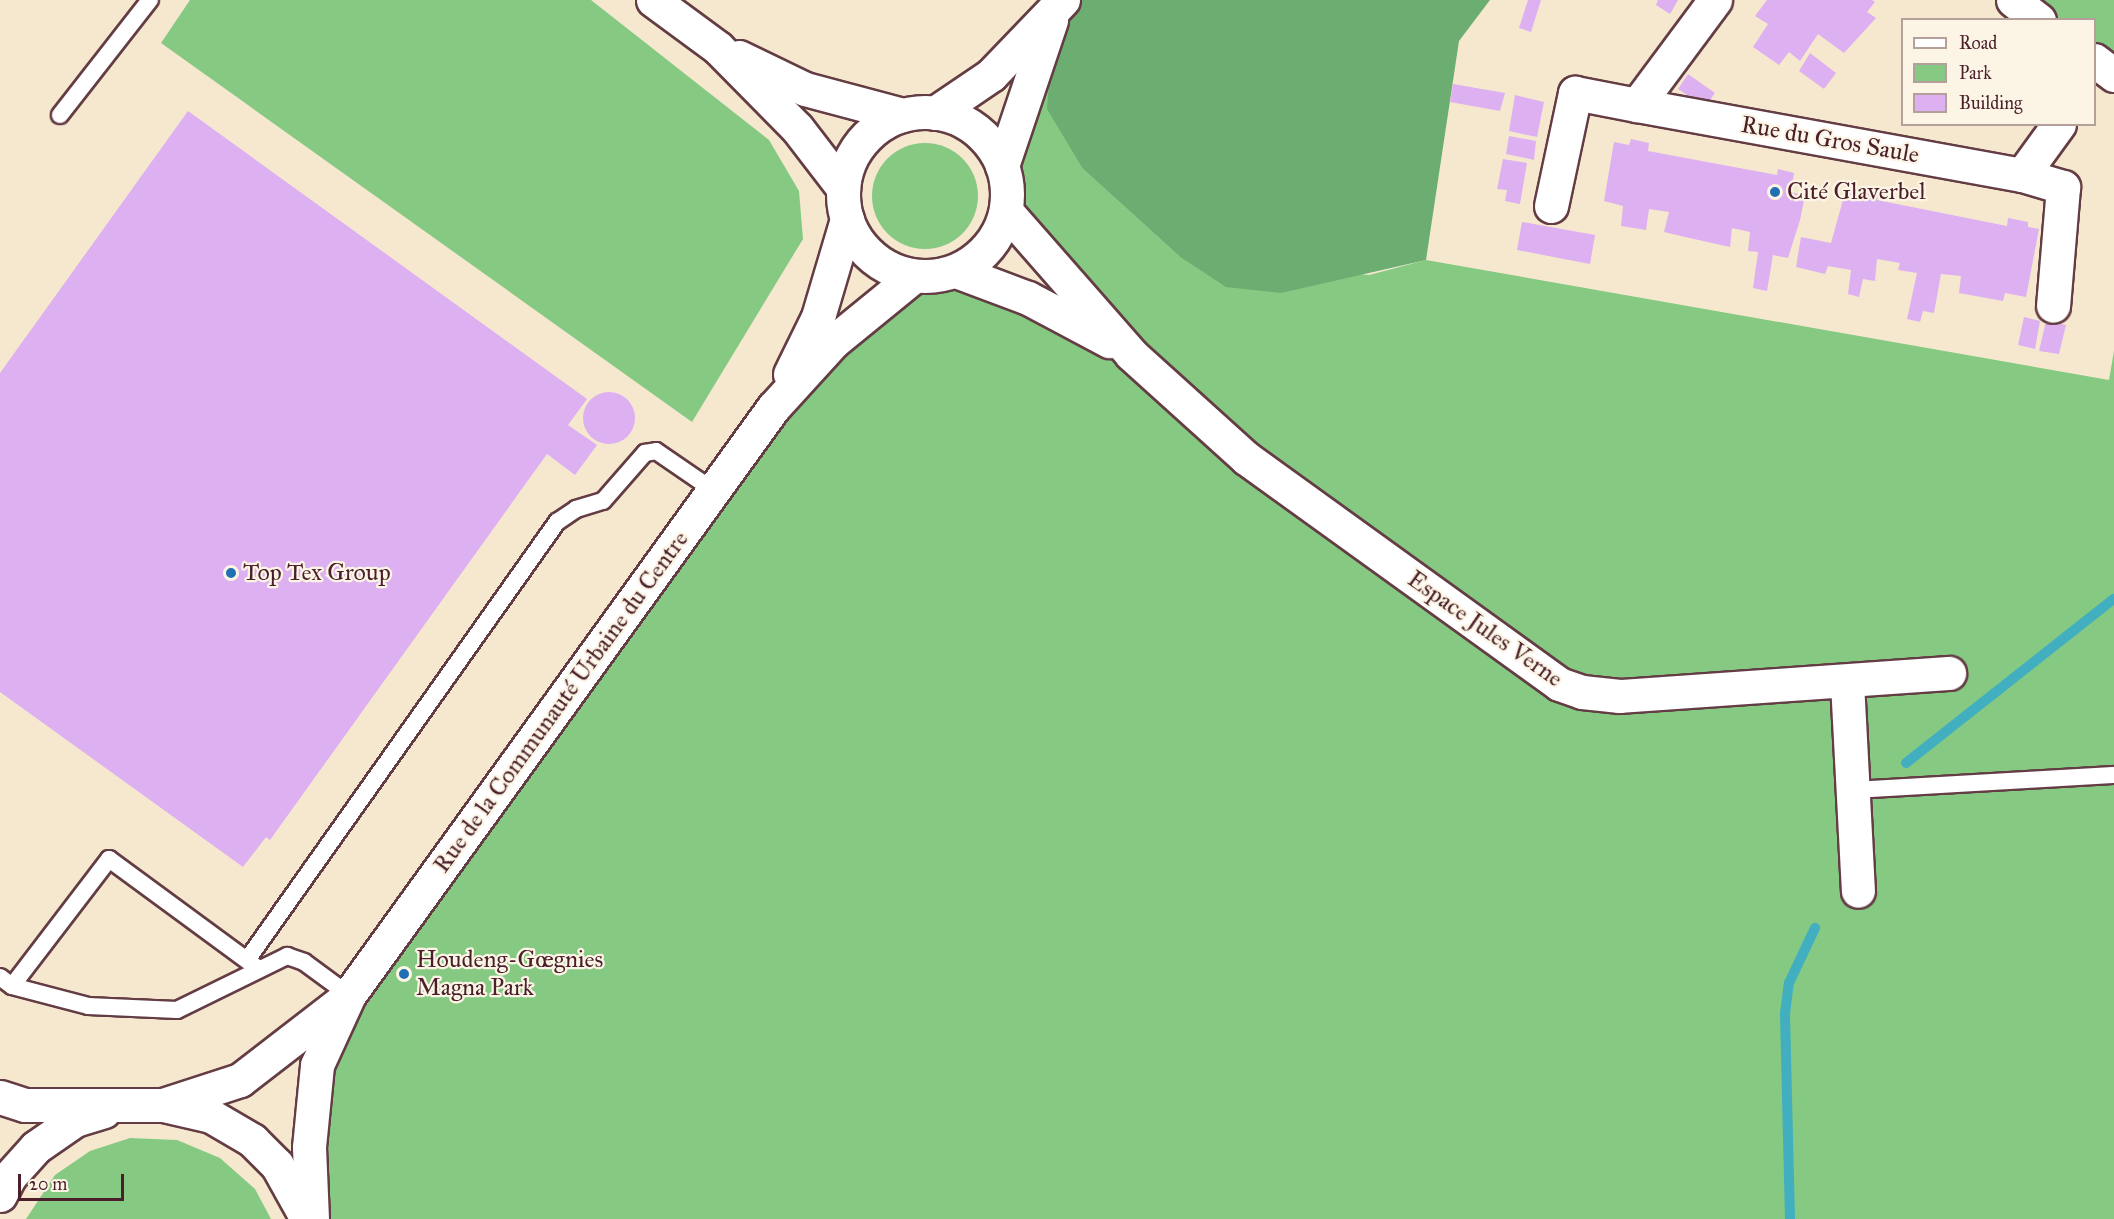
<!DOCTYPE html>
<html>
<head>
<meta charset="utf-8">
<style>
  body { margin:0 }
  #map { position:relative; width:2114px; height:1219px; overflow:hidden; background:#f6e8cf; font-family:"IM FELL Great Primer",serif }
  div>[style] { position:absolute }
  .green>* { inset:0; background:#85c983 }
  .round { border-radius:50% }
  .forest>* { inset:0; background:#6cad71 }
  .stream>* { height:10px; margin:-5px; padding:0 5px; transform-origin:5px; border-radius:5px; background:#42afc0 }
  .building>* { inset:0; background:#dcb0f1 }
  .roads { filter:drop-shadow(2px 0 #643d44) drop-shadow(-2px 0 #643d44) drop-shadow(0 2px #643d44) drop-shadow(0 -2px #643d44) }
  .lane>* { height:16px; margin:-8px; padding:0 8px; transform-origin:8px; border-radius:8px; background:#fff }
  .street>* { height:33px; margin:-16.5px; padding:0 16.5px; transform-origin:16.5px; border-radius:16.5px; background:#fff }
  .street>.ring { margin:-16.5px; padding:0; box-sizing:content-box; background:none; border:33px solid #fff; border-radius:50% }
  .secondary>* { height:33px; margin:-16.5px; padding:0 16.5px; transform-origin:16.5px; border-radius:16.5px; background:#fff }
  .dots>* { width:16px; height:16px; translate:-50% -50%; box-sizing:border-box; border:3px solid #fcf5e5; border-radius:50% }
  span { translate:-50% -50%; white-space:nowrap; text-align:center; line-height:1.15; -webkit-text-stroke:4.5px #fcf5e5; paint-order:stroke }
  .street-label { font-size:24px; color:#4a1f2b }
  .poi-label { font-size:24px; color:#4a1f2b }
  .left { translate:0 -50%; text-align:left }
  .legend { position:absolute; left:1901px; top:18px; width:195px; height:108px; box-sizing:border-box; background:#fcf5e5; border:2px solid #b59f9b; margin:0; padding:8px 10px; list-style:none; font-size:18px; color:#4a1f2b }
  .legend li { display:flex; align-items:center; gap:12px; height:30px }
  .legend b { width:30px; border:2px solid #b59f9b }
  .scale { position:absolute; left:18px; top:1174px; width:106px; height:27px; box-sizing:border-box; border:3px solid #4a1f2b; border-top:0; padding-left:8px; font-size:18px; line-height:21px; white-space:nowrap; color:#4a1f2b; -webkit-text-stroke:4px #fcf5e5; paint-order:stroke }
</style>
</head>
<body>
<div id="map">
  <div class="green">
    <div style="clip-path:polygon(190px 0,591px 0,769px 140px,799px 191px,803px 239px,692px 422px,161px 43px)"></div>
    <div style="clip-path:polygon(2013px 0,2114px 0,2114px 75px,2095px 60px,2094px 20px,2039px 19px)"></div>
    <div style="clip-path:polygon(1054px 13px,1083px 169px,1179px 256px,1369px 275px,1426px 260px,2109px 380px,2114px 351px,2114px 1219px,312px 1219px,317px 1065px,773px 408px,914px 276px,946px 274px,1129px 352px,1006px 211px,1007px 188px,1002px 166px)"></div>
    <div class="round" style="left:872px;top:143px;width:106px;height:106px"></div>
    <div style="clip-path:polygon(130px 1138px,177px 1140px,220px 1158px,255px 1189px,271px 1219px,26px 1219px,55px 1175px,90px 1151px)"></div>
  </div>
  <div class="forest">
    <div style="clip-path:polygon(1063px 0,1490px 0,1459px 41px,1426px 260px,1281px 293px,1226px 287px,1179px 256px,1083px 169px,1047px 109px,1054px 13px)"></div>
  </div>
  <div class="stream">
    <div style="left:1906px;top:763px;width:265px;rotate:-38.3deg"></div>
    <div style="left:1790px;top:1219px;width:205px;rotate:-91.4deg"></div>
    <div style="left:1785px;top:1014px;width:31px;rotate:-83deg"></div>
    <div style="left:1789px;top:983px;width:61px;rotate:-64.7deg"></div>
  </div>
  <div class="building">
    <div style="clip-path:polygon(1528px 0,1541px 0,1531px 32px,1519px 28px)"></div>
    <div style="clip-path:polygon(1658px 0,1678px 0,1670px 14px,1656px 5px)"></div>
    <div style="clip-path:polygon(1767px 0,1872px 0,1875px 2px,1867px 12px,1876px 18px,1844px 53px,1818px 34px,1800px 61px,1789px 52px,1779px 65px,1753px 47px,1768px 24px,1755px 16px)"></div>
    <div style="clip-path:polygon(1810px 53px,1836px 73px,1824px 89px,1799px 71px)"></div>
    <div style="clip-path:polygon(1688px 74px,1715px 93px,1705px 107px,1678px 89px)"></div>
    <div style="clip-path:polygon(1453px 84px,1505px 93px,1500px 111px,1450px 102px)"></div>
    <div style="clip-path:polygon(1515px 95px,1544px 102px,1537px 137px,1509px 131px)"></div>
    <div style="clip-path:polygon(188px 111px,587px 399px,568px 425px,597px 445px,575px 475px,547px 454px,270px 840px,266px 837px,243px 867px,0 692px,0 373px)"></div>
    <div style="clip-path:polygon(1509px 136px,1536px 141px,1534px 160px,1506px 154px)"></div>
    <div style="clip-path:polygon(1631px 139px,1649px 143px,1648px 151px,1777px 175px,1778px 169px,1794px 173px,1791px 192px,1805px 196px,1800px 220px,1788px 258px,1773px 255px,1767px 291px,1753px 288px,1758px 252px,1748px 251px,1750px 232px,1732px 228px,1730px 247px,1685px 237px,1664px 232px,1669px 212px,1649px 209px,1646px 230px,1621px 226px,1623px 206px,1604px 201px,1614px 142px,1629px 145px)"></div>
    <div style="clip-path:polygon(1503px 159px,1527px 163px,1520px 204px,1505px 201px,1507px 190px,1497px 189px)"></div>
    <div style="clip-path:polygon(1846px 189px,1879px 192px,1877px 200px,2007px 226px,2008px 218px,2028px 222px,2028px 227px,2039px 229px,2026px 297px,2005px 293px,2003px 301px,1959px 293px,1961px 276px,1941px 274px,1934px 313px,1923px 311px,1920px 322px,1907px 319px,1917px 273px,1898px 270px,1900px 263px,1877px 259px,1875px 281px,1863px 279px,1859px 297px,1848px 294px,1851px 270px,1828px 266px,1825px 274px,1796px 267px,1801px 237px,1831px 243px)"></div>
    <div style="clip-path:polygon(1522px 222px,1595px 235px,1590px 264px,1517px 250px)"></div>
    <div style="clip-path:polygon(2024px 317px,2040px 321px,2035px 349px,2018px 345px)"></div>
    <div style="clip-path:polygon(2046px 321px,2066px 325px,2059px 354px,2039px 351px)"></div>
    <div class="round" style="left:583px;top:392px;width:52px;height:52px"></div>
  </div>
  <div class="roads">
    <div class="lane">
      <div style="left:60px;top:115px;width:146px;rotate:-52deg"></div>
      <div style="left:1853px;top:790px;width:261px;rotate:-3.3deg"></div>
      <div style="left:247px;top:960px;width:537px;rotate:-54.71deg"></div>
      <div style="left:557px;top:522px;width:23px;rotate:-34deg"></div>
      <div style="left:576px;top:509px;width:28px;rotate:-17deg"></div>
      <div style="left:603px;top:501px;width:64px;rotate:-48.8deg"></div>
      <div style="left:645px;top:453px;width:11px;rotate:-10deg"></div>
      <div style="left:656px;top:451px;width:69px;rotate:34.4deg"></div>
      <div style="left:0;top:977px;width:15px;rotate:37deg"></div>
      <div style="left:12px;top:986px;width:79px;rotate:14.7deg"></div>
      <div style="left:88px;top:1006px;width:89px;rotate:2.6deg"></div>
      <div style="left:177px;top:1010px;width:123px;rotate:-26.1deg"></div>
      <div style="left:287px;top:956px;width:18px;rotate:19deg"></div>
      <div style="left:304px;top:962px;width:56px;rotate:36.3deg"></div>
      <div style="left:12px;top:986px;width:160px;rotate:-52.6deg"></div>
      <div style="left:109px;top:859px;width:182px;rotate:36.3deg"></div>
    </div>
    <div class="street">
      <div style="left:653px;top:0;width:81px;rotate:36.4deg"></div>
      <div style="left:718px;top:48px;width:112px;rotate:45.4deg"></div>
      <div style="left:797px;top:128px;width:76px;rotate:52.5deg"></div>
      <div style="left:1715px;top:0;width:131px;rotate:126.6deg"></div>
      <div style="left:1637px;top:105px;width:391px;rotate:10.3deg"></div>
      <div style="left:2022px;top:175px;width:43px;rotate:16.3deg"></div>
      <div style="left:2063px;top:187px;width:119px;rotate:94.8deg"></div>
      <div style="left:2013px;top:0;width:33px;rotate:38deg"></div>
      <div style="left:739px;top:57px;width:73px;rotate:25.9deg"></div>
      <div style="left:805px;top:89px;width:101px;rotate:14.9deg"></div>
      <div style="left:2094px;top:60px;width:25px;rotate:37deg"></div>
      <div class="ring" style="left:843px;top:112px;width:131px;height:131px"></div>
      <div style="left:935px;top:113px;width:68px;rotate:-34.2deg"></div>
      <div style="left:991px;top:75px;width:104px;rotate:-46.2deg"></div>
      <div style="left:1002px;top:166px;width:154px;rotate:-71.4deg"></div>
      <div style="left:2022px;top:175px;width:63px;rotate:-54deg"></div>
      <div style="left:1551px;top:206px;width:116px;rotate:-78deg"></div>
      <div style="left:1575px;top:93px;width:63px;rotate:11deg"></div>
      <div style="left:1006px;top:211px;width:190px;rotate:48.8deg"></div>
      <div style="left:1131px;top:354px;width:155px;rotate:42.1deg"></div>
      <div style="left:1246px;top:458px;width:386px;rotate:35.8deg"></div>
      <div style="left:1559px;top:684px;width:24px;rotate:19deg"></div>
      <div style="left:1582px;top:692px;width:38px;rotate:6deg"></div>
      <div style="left:1620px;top:696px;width:330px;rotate:-4deg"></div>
      <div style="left:956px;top:271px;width:77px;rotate:20.6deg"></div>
      <div style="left:1028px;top:298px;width:92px;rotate:28deg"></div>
      <div style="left:790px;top:374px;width:64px;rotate:-63.8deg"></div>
      <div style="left:818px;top:317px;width:102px;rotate:-73.5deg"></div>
      <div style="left:1847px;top:682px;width:209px;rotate:87deg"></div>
      <div style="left:163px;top:1105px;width:81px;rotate:-18deg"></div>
      <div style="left:240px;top:1080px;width:128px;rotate:-37.7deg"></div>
      <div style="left:312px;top:1219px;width:72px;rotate:-92.4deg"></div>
      <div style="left:309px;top:1147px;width:82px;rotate:-84.4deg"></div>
      <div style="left:317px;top:1065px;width:77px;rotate:-65.4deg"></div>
      <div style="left:349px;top:995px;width:724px;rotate:-54.16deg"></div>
      <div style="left:773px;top:408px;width:89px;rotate:-47.7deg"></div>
      <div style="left:833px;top:342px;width:104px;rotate:-39.2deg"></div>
    </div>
    <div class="secondary">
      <div style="left:0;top:1097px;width:26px;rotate:18deg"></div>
      <div style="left:25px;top:1105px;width:138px"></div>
      <div style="left:163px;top:1105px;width:49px;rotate:12.9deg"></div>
      <div style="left:211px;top:1116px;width:48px;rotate:30.3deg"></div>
      <div style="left:252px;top:1140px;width:35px;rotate:45deg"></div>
      <div style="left:277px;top:1165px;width:62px;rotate:60.9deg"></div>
      <div style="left:0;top:1195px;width:20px;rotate:-63deg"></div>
      <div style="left:9px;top:1177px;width:40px;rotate:-48deg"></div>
      <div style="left:36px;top:1147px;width:47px;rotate:-34.7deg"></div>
      <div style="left:75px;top:1120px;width:30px;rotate:-17deg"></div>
    </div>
  </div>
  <div class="dots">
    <div style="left:1775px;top:192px;background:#1f6fb2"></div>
    <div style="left:231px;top:573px;background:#1f6fb2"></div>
    <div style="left:404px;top:974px;background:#1f6fb2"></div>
  </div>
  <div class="street-label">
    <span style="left:1830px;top:140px;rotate:10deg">Rue du Gros Saule</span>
    <span style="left:1485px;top:629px;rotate:35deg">Espace Jules Verne</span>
    <span style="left:561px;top:702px;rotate:-54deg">Rue de la Communauté Urbaine du Centre</span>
  </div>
  <div class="poi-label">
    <span class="left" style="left:1787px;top:192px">Cité Glaverbel</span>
    <span class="left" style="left:243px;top:573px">Top Tex Group</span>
    <span class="left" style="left:416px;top:974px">Houdeng-Gœgnies<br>Magna Park</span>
  </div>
  <ul class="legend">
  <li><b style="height:8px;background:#fff"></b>Road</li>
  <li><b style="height:16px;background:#85c983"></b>Park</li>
  <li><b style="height:16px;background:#dcb0f1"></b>Building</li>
  </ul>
  <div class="scale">20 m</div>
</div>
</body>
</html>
